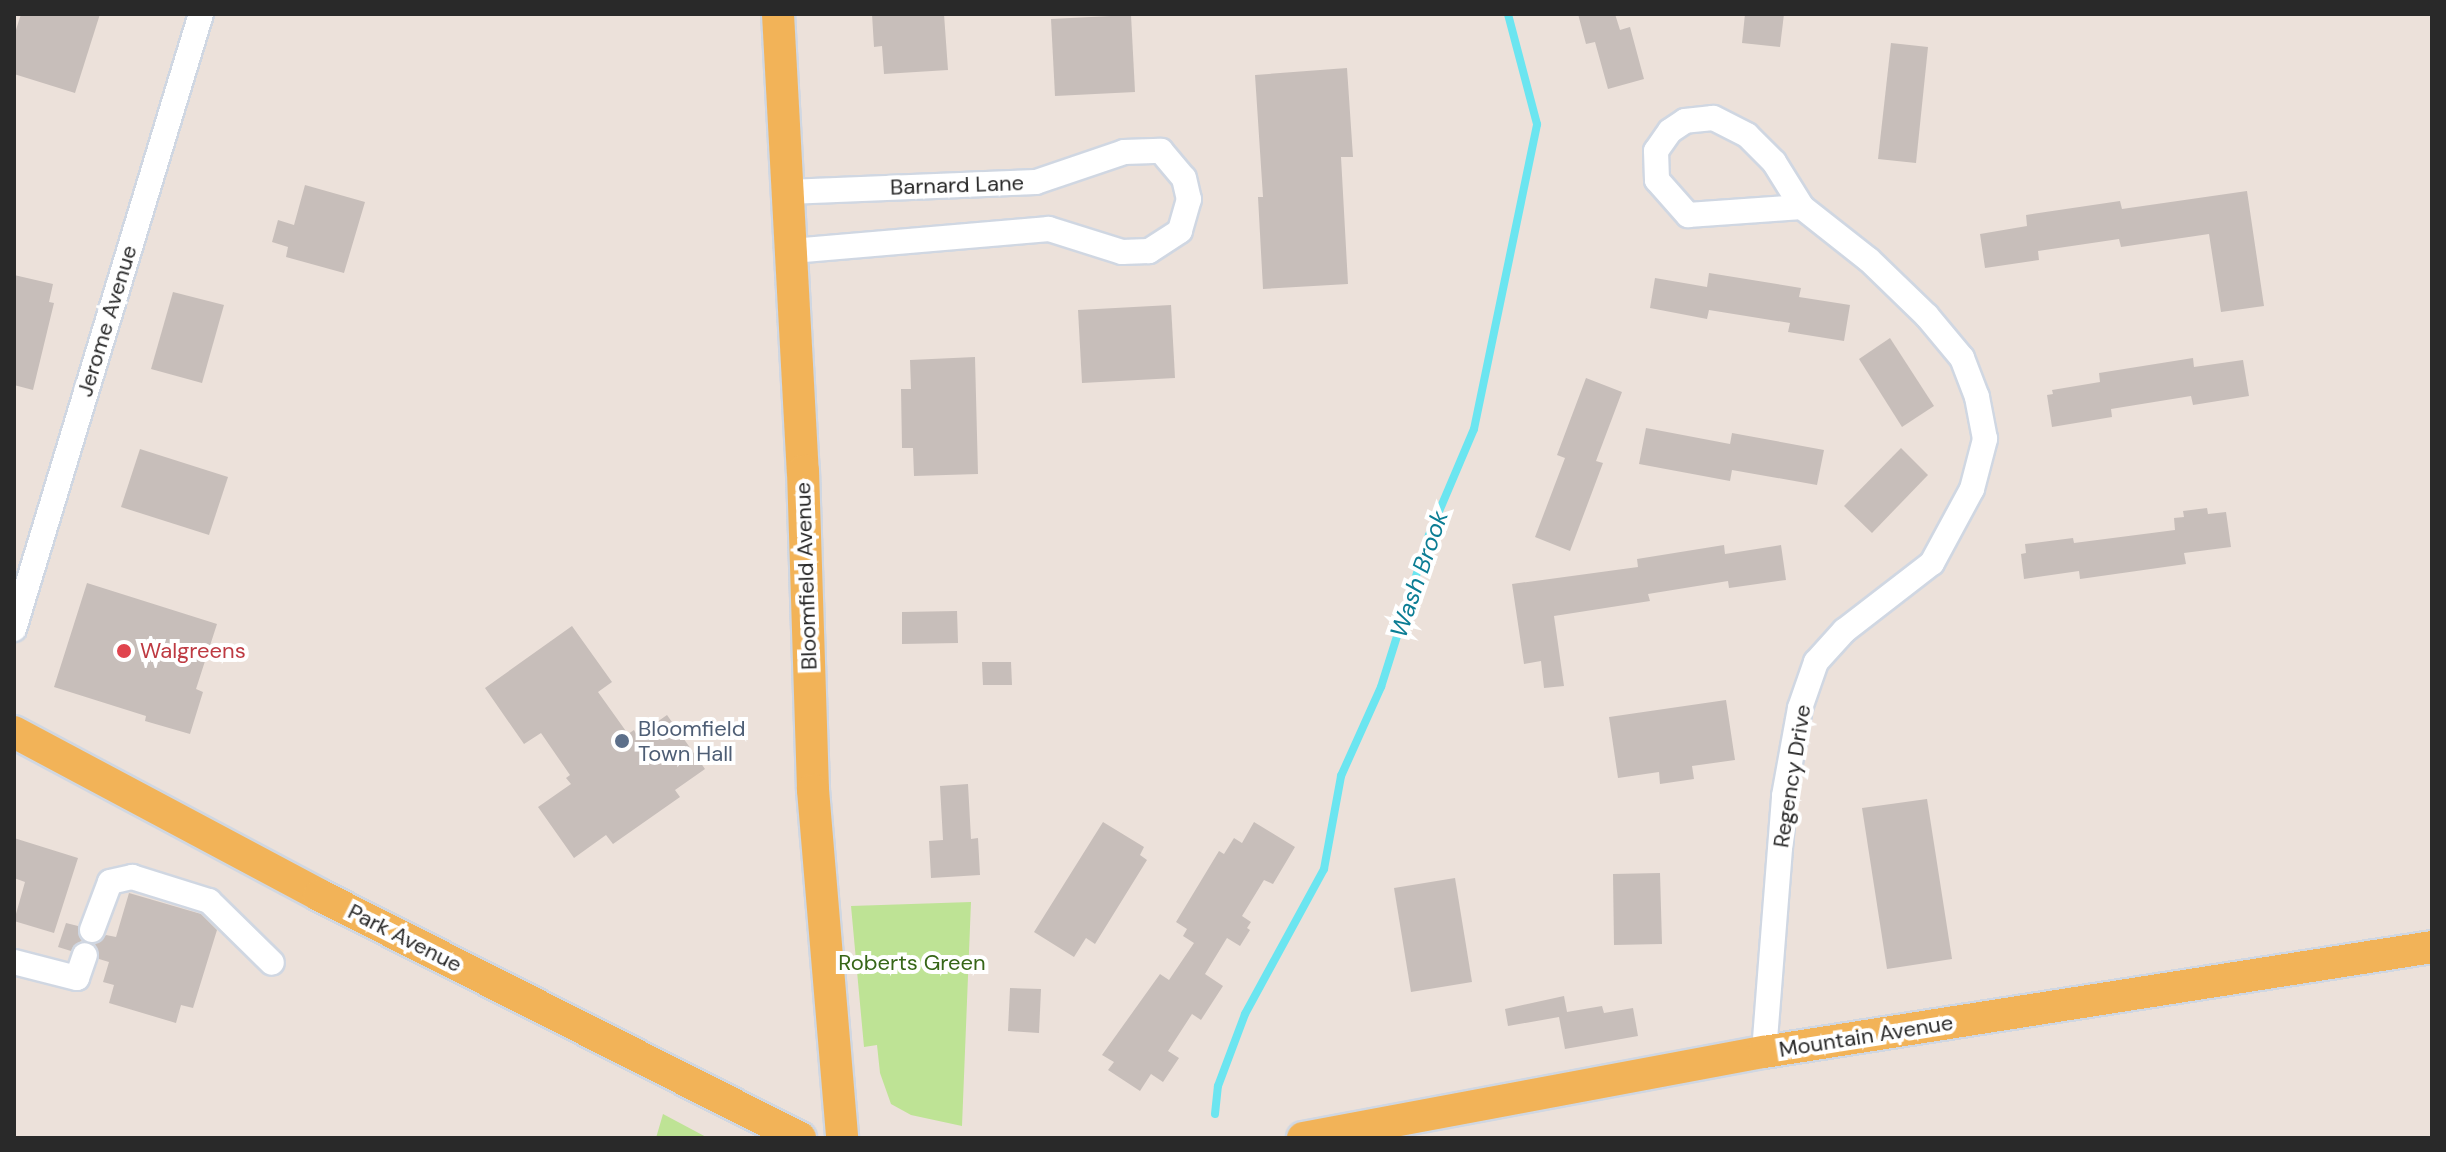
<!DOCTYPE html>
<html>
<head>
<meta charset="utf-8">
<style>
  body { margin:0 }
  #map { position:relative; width:2446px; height:1152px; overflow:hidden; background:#ece1da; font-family:"DM Sans",sans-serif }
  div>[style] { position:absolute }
  .green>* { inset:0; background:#bee395 }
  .stream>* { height:8px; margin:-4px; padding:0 4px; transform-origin:4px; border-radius:4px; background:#6be5f0 }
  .building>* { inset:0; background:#c7beba }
  .roads { filter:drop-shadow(2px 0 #d0d7e2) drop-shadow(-2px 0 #d0d7e2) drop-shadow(0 2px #d0d7e2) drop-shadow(0 -2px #d0d7e2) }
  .minor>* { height:24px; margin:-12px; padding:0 12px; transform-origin:12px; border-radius:12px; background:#fff }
  .major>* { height:32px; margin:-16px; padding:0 16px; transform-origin:16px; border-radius:16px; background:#f2b358 }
  .dots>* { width:22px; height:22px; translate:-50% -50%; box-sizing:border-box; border:4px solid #fff; border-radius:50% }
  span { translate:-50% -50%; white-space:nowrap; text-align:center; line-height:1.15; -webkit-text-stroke:8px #fff; paint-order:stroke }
  .street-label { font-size:22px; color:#292929 }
  .health-label { font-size:22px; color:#be3a42 }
  .left { translate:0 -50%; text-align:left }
  .service-label { font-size:22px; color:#4e5e75 }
  .park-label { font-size:22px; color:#376618 }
  .water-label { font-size:24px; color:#0b7d94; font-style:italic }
  .frame { position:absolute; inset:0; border:16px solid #292929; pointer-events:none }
</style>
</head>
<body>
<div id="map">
  <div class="green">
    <div style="clip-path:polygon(971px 902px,962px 1126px,911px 1115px,891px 1104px,880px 1073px,877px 1045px,864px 1047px,851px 906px)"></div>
    <div style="clip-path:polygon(663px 1114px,708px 1138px,656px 1138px)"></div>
  </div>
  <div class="stream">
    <div style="left:1215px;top:1114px;width:28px;rotate:-84deg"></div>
    <div style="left:1218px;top:1086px;width:77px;rotate:-69.4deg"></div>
    <div style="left:1245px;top:1014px;width:165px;rotate:-61.4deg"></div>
    <div style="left:1324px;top:869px;width:95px;rotate:-79.6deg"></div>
    <div style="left:1341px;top:776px;width:98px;rotate:-65.8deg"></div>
    <div style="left:1381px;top:687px;width:159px;rotate:-72.5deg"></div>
    <div style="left:1429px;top:535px;width:115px;rotate:-67deg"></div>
    <div style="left:1474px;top:429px;width:311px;rotate:-78.3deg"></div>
    <div style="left:1537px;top:124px;width:114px;rotate:-104.8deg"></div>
  </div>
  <div class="building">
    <div style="clip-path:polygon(21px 14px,100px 14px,75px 93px,14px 74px,14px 36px)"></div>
    <div style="clip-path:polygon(872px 14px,944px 14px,948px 70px,884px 74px,882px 46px,874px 47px)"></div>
    <div style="clip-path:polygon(1578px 14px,1615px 14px,1620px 30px,1630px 27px,1644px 79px,1608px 89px,1595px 42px,1586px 44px)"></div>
    <div style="clip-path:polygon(1745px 14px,1784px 14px,1780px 47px,1742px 43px)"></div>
    <div style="clip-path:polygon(1131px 15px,1135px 92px,1055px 96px,1051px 19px)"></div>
    <div style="clip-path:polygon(1891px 43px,1928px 47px,1916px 163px,1878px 159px)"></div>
    <div style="clip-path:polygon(1347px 68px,1353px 157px,1341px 157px,1348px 284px,1263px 289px,1258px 197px,1263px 197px,1255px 75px)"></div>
    <div style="clip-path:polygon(305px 185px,365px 202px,344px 273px,286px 257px,288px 247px,272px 242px,278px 220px,294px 225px)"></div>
    <div style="clip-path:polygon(2247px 191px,2264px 306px,2221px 312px,2209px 234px,2121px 247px,2119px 239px,2038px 251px,2039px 260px,1985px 268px,1980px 234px,2027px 226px,2026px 215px,2120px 201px,2122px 209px)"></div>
    <div style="clip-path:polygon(1709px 273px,1801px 288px,1799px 297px,1850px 305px,1844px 341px,1788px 332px,1790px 323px,1709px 310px,1707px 319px,1650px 308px,1655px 278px,1707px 287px)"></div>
    <div style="clip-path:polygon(14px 275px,53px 284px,49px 302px,54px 303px,33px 390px,14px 385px)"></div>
    <div style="clip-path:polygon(173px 292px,224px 305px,202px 383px,151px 369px)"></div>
    <div style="clip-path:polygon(1171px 305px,1175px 378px,1082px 383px,1078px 310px)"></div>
    <div style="clip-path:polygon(1890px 338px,1934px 406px,1902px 427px,1859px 359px)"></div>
    <div style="clip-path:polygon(975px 357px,978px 474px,914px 476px,913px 448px,902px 448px,901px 389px,911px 389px,910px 360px)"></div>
    <div style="clip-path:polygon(2193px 358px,2194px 367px,2243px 360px,2249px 396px,2193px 405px,2191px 396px,2111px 409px,2112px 417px,2052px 427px,2047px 395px,2053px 394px,2052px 390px,2100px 382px,2099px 373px)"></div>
    <div style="clip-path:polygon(1586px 378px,1622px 392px,1596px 461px,1603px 463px,1570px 551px,1535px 537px,1565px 458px,1557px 455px)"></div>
    <div style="clip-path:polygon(1646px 428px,1730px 444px,1732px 433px,1824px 450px,1817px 485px,1732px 470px,1730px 481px,1639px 464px)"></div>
    <div style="clip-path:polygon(1901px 448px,1928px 475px,1872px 533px,1844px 506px)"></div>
    <div style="clip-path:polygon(140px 449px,228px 477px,209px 535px,121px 507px)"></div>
    <div style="clip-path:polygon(2207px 508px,2208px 514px,2226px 512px,2231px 547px,2184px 553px,2186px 564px,2080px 579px,2079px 571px,2024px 579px,2021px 554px,2026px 553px,2025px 544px,2073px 538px,2074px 543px,2175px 530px,2174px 518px,2184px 517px,2183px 511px)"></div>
    <div style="clip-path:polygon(1724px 545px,1725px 554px,1781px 545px,1786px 580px,1729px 588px,1728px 581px,1648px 594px,1650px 601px,1554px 616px,1564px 686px,1544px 688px,1541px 661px,1524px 664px,1512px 584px,1638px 567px,1637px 559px)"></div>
    <div style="clip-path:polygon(87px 583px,217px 624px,196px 689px,203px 692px,190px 734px,145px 721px,146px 716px,54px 687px)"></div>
    <div style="clip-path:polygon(957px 611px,958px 643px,902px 644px,902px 612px)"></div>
    <div style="clip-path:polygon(572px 626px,612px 682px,598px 692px,628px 734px,634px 730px,637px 736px,667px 715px,705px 769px,675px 790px,680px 797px,613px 844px,606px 835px,574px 858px,538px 807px,571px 784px,566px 778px,570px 775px,541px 733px,524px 744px,485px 688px)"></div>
    <div style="clip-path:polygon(982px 662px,1011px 662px,1012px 685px,983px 685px)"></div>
    <div style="clip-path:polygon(1726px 700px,1735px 760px,1692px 766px,1694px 779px,1660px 784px,1659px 772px,1618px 778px,1609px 717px)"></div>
    <div style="clip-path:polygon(968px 784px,971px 839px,978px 838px,980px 875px,931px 878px,929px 841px,943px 840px,940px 786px)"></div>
    <div style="clip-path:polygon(1927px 799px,1952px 959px,1887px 969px,1862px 808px)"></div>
    <div style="clip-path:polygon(1103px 822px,1144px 847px,1140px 855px,1147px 860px,1095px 944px,1086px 938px,1074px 957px,1034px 932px)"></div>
    <div style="clip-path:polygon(1254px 822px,1295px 847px,1273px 884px,1264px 880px,1242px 916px,1251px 922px,1247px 928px,1250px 930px,1240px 946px,1227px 938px,1205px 974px,1223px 986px,1201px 1020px,1192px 1014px,1168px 1051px,1179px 1058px,1163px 1082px,1151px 1074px,1140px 1091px,1108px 1070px,1114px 1062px,1102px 1055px,1160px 974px,1169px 980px,1194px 943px,1183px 936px,1187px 929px,1176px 922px,1219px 851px,1224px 854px,1234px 838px,1242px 843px)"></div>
    <div style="clip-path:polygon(14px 838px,78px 858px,54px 933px,14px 921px,25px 882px,14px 878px)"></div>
    <div style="clip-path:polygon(1660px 873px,1662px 944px,1614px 945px,1613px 874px)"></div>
    <div style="clip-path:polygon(1455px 878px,1472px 982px,1411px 992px,1394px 888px)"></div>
    <div style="clip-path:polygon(129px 893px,201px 914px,217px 930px,193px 1008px,181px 1005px,176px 1023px,109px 1003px,114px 985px,103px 982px,109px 962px,99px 959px,95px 944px,106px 935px,116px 937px)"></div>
    <div style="clip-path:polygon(66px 923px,78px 926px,82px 940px,71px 951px,58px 947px)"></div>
    <div style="clip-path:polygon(1010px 988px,1041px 989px,1039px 1033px,1008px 1031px)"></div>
    <div style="clip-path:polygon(1564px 996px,1567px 1012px,1602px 1006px,1604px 1013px,1633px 1008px,1638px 1036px,1565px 1049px,1559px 1017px,1508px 1026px,1505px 1009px)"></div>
  </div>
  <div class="roads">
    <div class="minor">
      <div style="left:787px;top:192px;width:249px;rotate:-2.3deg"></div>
      <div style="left:1036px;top:182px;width:93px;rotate:-18.8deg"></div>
      <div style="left:1124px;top:152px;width:37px;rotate:-2deg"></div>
      <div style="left:1161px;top:151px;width:35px;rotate:50deg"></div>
      <div style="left:1184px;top:178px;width:22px;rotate:77deg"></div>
      <div style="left:1189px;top:199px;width:33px;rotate:106deg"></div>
      <div style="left:1180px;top:231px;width:37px;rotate:147deg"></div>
      <div style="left:1149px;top:251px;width:27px;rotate:178deg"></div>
      <div style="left:1122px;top:252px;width:77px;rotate:-162.5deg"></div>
      <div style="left:1049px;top:229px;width:258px;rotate:175.1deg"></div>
      <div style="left:14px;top:629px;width:643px;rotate:-73.09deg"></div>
      <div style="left:92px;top:930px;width:51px;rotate:-69.4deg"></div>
      <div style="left:110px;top:882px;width:23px;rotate:-13deg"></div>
      <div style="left:132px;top:877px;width:81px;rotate:17.3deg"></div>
      <div style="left:209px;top:901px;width:88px;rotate:44.5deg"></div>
      <div style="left:14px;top:962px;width:65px;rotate:14.3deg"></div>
      <div style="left:77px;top:978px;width:24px;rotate:-71deg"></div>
      <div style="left:1764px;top:1052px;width:257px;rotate:-85.5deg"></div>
      <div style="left:1784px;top:796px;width:89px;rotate:-79.7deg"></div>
      <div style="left:1800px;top:708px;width:49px;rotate:-70.8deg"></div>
      <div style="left:1816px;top:662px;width:42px;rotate:-47.9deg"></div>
      <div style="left:1844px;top:631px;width:111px;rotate:-37.7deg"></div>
      <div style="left:1932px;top:563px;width:84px;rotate:-61.6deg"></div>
      <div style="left:1972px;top:489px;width:52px;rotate:-75.4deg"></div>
      <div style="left:1985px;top:439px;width:43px;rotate:-100.8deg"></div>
      <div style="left:1977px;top:397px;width:42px;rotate:-111deg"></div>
      <div style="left:1962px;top:358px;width:55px;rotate:-129.8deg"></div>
      <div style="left:1927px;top:316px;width:81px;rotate:-136deg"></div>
      <div style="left:1869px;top:260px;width:85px;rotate:-141.7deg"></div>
      <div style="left:1802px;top:207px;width:53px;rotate:-121.9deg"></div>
      <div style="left:1774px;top:162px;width:38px;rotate:-135deg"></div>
      <div style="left:1747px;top:135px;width:38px;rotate:-153deg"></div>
      <div style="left:1713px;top:118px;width:28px;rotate:174deg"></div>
      <div style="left:1685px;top:121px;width:18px;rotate:146deg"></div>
      <div style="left:1670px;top:131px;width:24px;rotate:125deg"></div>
      <div style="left:1656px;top:151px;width:29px;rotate:88deg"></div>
      <div style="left:1657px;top:180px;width:47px;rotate:48.5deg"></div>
      <div style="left:1688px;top:215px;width:114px;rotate:-4deg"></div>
    </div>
    <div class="major">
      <div style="left:778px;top:14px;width:458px;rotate:86.9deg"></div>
      <div style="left:803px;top:471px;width:319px;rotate:88.2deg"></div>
      <div style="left:813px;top:790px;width:349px;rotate:85.2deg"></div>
      <div style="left:14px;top:732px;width:346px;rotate:28.1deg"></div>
      <div style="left:319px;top:895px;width:539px;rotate:26.8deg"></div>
      <div style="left:1303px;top:1138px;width:469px;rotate:-10.6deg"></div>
      <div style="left:1764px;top:1052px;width:676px;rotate:-8.93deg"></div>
    </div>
  </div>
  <div class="dots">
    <div style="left:124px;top:651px;background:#e0444e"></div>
    <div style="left:622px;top:741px;background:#5c6f8a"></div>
  </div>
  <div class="street-label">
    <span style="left:957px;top:185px;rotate:-2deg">Barnard Lane</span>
    <span style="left:107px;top:321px;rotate:-73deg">Jerome Avenue</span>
    <span style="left:806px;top:576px;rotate:-92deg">Bloomfield Avenue</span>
    <span style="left:1792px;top:776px;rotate:-81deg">Regency Drive</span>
    <span style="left:405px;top:938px;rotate:27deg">Park Avenue</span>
    <span style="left:1866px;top:1036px;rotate:-9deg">Mountain Avenue</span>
  </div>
  <div class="health-label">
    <span class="left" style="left:140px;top:651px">Walgreens</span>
  </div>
  <div class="service-label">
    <span class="left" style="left:638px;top:741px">Bloomfield<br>Town Hall</span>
  </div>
  <div class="park-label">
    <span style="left:912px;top:963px">Roberts Green</span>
  </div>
  <div class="water-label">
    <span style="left:1419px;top:574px;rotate:-71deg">Wash Brook</span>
  </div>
  <div class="frame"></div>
</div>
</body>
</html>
